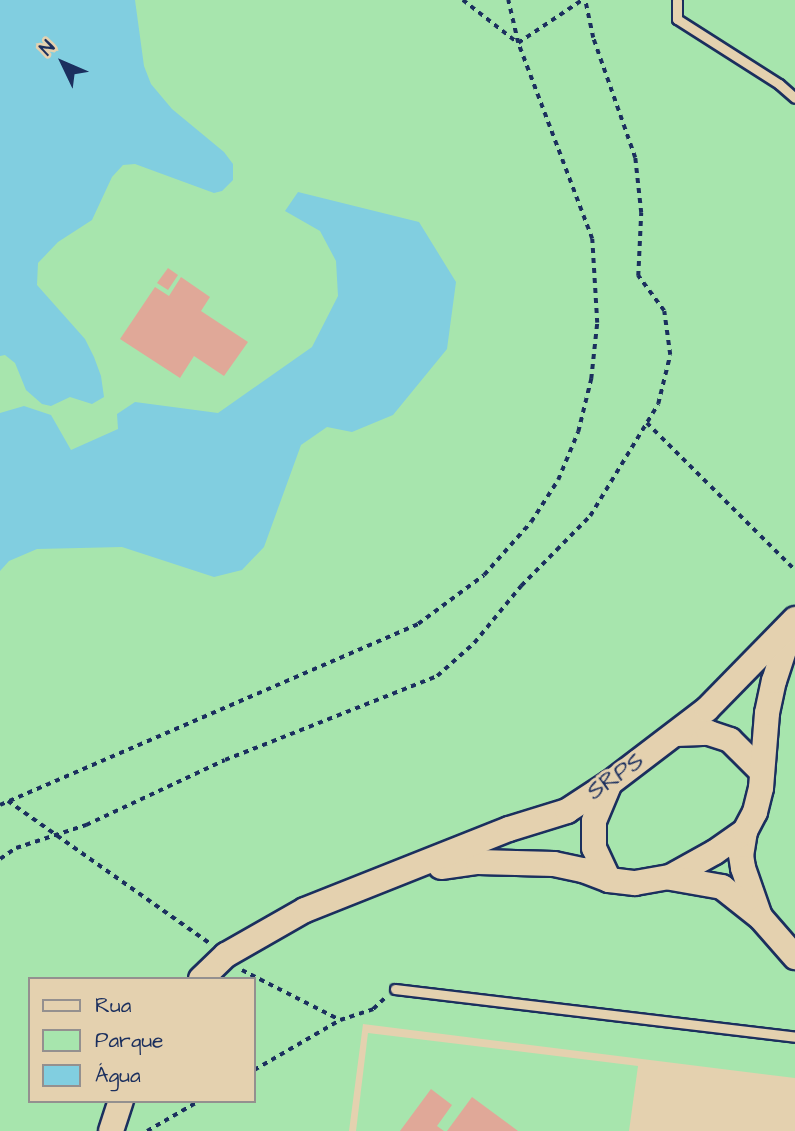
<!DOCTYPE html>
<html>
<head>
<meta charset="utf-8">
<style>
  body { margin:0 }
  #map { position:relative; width:795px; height:1131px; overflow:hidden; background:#e4d1af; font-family:"Architects Daughter",sans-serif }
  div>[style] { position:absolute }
  .green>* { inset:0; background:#a7e5ad }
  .water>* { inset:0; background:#81cee0 }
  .building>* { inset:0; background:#e0a898 }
  .path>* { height:3.5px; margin-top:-1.75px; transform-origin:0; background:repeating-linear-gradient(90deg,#1b2f5e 0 5px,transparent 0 10px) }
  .roads { filter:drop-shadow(2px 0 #1b2f5e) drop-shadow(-2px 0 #1b2f5e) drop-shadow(0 2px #1b2f5e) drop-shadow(0 -2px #1b2f5e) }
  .service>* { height:9px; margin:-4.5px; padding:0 4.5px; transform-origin:4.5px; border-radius:4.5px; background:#e4d1af }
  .secondary>* { height:24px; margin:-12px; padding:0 12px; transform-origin:12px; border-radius:12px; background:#e4d1af }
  span { translate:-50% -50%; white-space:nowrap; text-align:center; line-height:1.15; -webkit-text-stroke:6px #e4d1af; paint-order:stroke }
  .street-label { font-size:24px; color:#1b2f5e }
  .legend { position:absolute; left:28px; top:977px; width:228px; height:126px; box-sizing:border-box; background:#e4d1af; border:2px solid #94908f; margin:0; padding:9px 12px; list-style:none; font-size:21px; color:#1b2f5e }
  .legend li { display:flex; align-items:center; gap:14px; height:35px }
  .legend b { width:35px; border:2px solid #94908f }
  .north { position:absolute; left:28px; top:28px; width:70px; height:70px; -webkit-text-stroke:5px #e4d1af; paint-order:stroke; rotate:314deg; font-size:19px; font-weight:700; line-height:28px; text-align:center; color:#1b2f5e }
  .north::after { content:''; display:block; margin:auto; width:24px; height:32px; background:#1b2f5e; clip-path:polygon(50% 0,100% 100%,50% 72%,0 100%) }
</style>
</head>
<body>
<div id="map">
  <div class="green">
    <div style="clip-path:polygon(evenodd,0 0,795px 0,795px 1078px,363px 1024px,349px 1131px,0 1131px,0 0,30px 979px,254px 979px,254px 1101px,30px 1101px,30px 979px)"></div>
    <div style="clip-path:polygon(368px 1033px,638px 1066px,629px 1131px,356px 1131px)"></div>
  </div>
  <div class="water">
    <div style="clip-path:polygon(0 0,135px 0,144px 66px,151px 84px,172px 109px,224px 152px,233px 164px,233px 180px,222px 191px,214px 193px,135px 164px,123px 165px,112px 177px,92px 220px,58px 242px,38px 263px,37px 285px,85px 339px,94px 357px,101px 376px,104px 397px,92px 404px,70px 397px,51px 406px,42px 404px,26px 390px,15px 363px,5px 355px,0 356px)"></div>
    <div style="clip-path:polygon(298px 192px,419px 222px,456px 282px,447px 349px,393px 415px,352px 432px,327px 427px,301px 445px,264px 547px,242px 570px,214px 577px,122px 547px,37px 549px,9px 561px,0 571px,0 413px,24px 406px,51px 415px,71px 450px,118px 429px,117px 414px,135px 402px,218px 413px,312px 347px,338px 296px,336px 261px,320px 231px,285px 211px)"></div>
  </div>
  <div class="building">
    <div style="clip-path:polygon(168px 268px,178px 275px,168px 290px,157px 283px)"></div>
    <div style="clip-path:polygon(181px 277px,210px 297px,201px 311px,248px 342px,224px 376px,194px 356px,180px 378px,120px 339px,155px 287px,169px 296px)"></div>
    <div style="clip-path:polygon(431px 1089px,452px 1105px,437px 1126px,444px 1131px,400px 1131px)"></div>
    <div style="clip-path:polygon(472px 1097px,518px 1131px,447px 1131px)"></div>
  </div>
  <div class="path">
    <div style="left:463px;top:0;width:70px;rotate:38deg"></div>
    <div style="left:518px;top:43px;width:77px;rotate:-33.9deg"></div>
    <div style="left:647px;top:423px;width:209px;rotate:44.8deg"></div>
    <div style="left:8px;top:801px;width:246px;rotate:35.2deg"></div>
    <div style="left:0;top:805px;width:456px;rotate:-23.4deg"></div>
    <div style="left:418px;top:624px;width:82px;rotate:-36.6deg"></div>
    <div style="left:484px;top:575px;width:71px;rotate:-48.4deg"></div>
    <div style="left:531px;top:522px;width:50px;rotate:-57.3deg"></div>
    <div style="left:558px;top:480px;width:52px;rotate:-67.4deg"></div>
    <div style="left:578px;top:432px;width:55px;rotate:-76.2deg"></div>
    <div style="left:591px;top:379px;width:56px;rotate:-83.9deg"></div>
    <div style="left:597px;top:323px;width:84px;rotate:-93.4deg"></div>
    <div style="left:592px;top:239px;width:210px;rotate:-110.7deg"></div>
    <div style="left:518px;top:43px;width:44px;rotate:-103.1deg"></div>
    <div style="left:0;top:859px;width:19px;rotate:-35deg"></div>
    <div style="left:16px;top:848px;width:74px;rotate:-18.2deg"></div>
    <div style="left:86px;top:825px;width:153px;rotate:-25.1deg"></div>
    <div style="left:225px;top:760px;width:228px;rotate:-21.6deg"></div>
    <div style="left:437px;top:676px;width:50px;rotate:-41.7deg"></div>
    <div style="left:474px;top:643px;width:74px;rotate:-50.5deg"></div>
    <div style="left:521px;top:586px;width:98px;rotate:-45.4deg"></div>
    <div style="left:590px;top:516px;width:131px;rotate:-58.7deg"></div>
    <div style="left:658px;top:404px;width:50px;rotate:-76.2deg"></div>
    <div style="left:670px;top:355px;width:44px;rotate:-97.8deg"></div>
    <div style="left:664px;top:311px;width:44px;rotate:-126.6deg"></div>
    <div style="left:638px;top:276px;width:63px;rotate:-87.3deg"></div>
    <div style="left:641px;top:213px;width:55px;rotate:-96.2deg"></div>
    <div style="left:635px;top:158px;width:127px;rotate:-109.3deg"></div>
    <div style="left:593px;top:38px;width:39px;rotate:-102deg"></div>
    <div style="left:242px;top:970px;width:110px;rotate:27deg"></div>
    <div style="left:254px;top:1070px;width:99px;rotate:-30.2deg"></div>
    <div style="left:340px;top:1020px;width:35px;rotate:-18deg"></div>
    <div style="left:373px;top:1009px;width:18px;rotate:-43deg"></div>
    <div style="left:147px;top:1131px;width:60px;rotate:-30deg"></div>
  </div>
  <div class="roads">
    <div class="service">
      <div style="left:677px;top:0;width:19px;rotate:90deg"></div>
      <div style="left:677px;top:19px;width:121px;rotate:32.5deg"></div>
      <div style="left:779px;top:84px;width:21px;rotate:41deg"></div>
      <div style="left:395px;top:989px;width:403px;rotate:6.8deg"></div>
    </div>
    <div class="secondary">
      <div style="left:676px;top:734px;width:33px;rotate:-2deg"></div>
      <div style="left:709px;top:733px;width:22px;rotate:18deg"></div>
      <div style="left:730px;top:740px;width:45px;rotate:45deg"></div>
      <div style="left:745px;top:831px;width:24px;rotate:99deg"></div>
      <div style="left:741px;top:855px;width:13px;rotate:81deg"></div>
      <div style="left:743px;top:868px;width:49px;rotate:70.8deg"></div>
      <div style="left:441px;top:867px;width:37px;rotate:-8deg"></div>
      <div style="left:478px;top:862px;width:76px;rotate:1.5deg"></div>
      <div style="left:554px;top:864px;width:30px;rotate:12deg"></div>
      <div style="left:583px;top:870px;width:28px;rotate:21deg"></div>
      <div style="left:609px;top:880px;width:26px;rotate:7deg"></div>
      <div style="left:635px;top:883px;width:36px;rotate:-10deg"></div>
      <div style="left:670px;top:877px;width:51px;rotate:-29.1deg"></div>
      <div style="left:715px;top:852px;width:37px;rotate:-35deg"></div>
      <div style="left:745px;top:831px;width:21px;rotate:-62deg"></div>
      <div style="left:755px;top:812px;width:25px;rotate:-76deg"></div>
      <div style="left:761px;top:788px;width:75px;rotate:-85.4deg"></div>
      <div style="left:767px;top:713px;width:33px;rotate:-78deg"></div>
      <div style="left:774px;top:681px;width:55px;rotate:-71.9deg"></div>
      <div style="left:671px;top:878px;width:52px;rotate:10deg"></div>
      <div style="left:722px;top:887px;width:50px;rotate:38.5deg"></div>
      <div style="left:761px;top:918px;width:52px;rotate:48.9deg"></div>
      <div style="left:609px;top:880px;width:35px;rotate:-115deg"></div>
      <div style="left:594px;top:848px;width:27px;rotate:-90deg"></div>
      <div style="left:594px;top:821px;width:41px;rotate:-67.2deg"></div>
      <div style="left:201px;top:979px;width:35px;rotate:-44deg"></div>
      <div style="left:226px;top:955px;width:91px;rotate:-29.7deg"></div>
      <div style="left:305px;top:910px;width:219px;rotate:-21.7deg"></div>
      <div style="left:509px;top:829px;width:61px;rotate:-17.2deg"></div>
      <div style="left:567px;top:811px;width:51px;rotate:-33.1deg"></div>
      <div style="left:610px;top:783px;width:122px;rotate:-37.3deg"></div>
      <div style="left:707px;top:709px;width:126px;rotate:-45.6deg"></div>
      <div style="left:111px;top:1131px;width:32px;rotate:-72deg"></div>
    </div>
  </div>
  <div class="street-label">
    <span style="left:616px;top:777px;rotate:-35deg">SRPS</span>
  </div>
  <ul class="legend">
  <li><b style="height:9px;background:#e4d1af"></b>Rua</li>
  <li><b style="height:19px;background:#a7e5ad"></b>Parque</li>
  <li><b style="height:19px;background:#81cee0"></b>Água</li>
  </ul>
  <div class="north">N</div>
</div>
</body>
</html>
